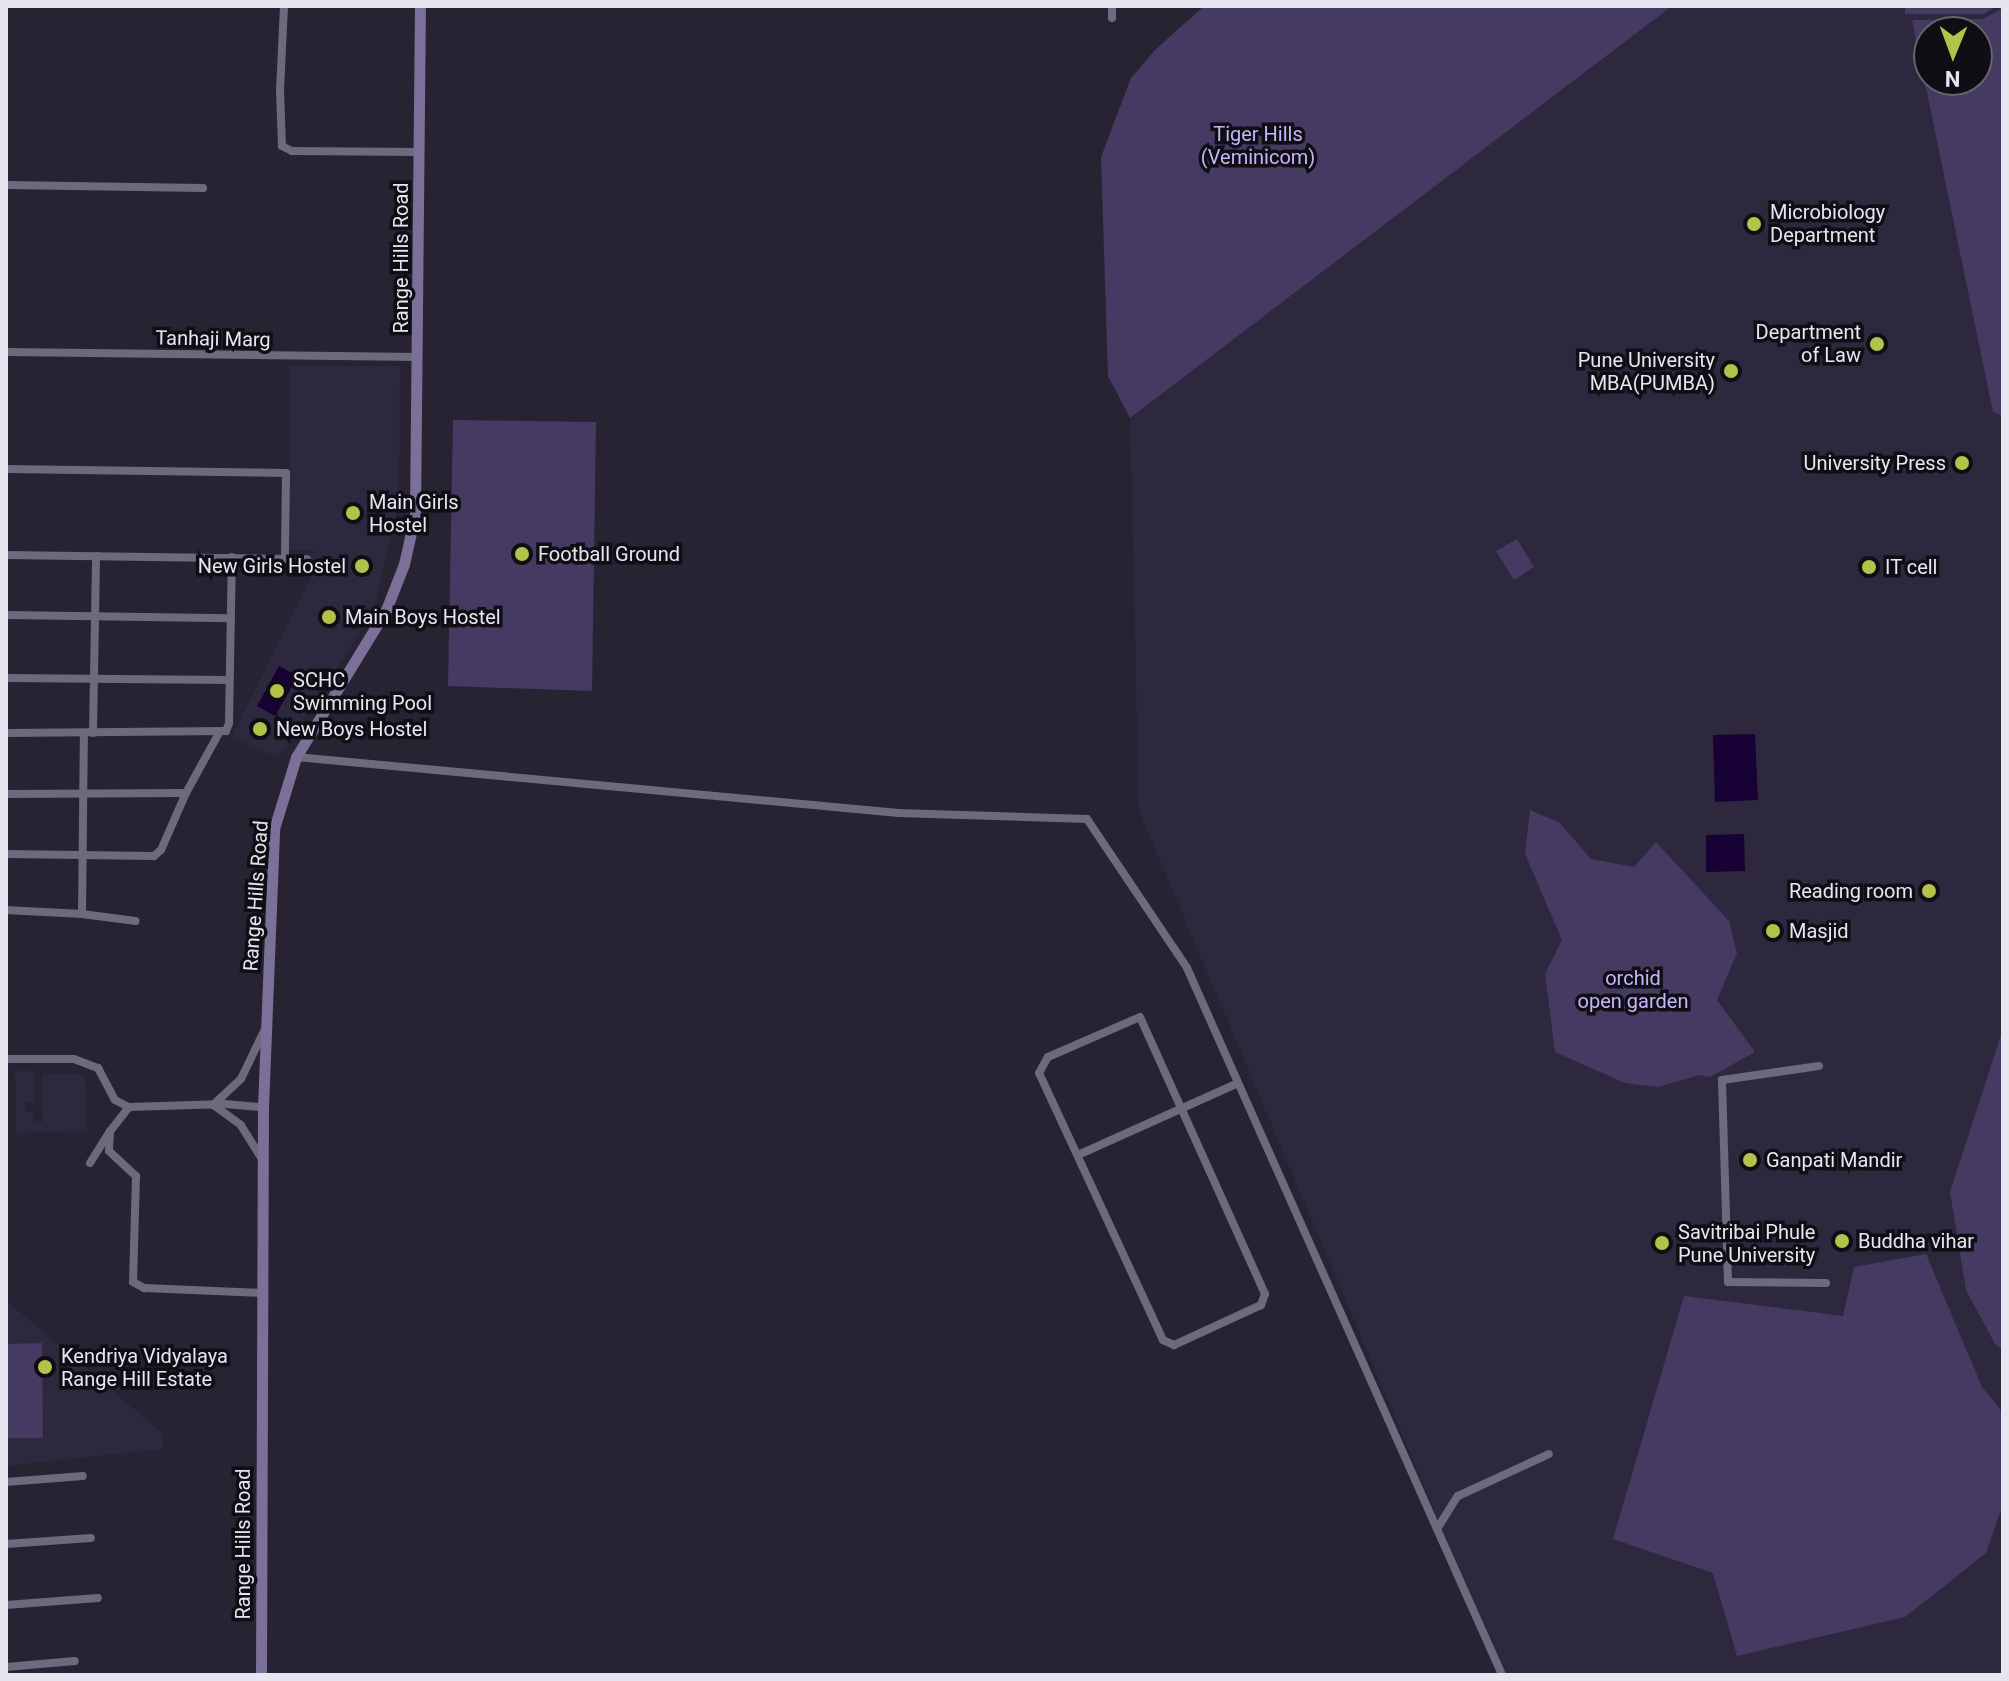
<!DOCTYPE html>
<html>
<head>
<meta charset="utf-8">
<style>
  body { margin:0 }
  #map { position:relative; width:2009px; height:1681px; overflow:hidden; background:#272333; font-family:Roboto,sans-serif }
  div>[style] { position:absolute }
  .built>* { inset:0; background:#2e283f }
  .green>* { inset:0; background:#453a61 }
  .water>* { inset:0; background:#170135 }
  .street>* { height:8px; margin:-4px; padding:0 4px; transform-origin:4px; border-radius:4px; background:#6e697c }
  .secondary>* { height:11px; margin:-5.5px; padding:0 5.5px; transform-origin:5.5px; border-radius:5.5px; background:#7b7097 }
  .dots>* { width:22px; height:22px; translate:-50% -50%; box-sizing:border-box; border:4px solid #100e15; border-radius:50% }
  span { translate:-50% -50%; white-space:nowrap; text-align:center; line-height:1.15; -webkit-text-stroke:7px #100e15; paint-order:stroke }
  .park-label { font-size:20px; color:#c6b4fb }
  .poi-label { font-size:20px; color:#e7e5f0 }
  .left { translate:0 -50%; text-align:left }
  .right { translate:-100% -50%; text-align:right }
  .street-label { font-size:20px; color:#e7e5f0 }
  .frame { position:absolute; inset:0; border:8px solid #e7e5f0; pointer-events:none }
  .north { position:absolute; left:1913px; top:16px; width:80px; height:80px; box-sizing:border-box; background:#100e15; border:2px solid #66646d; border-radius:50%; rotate:181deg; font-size:22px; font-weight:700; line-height:32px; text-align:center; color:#e7e5f0 }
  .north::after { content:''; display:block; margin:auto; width:28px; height:36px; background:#b3c24b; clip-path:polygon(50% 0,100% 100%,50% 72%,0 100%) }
</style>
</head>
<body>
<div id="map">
  <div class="built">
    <div style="clip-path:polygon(evenodd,1672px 6px,2003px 6px,2003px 1675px,1504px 1675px,1139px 811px,1130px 418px,1672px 6px,1929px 32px,1977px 32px,1977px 80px,1929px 80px,1929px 32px)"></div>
    <div style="clip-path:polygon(289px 366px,400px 366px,399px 502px,374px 610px,279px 758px,232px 737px,312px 575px,313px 550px,290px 550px)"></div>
    <div style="clip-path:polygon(15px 1071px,34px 1071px,35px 1102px,25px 1102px,25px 1112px,33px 1112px,34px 1123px,43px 1122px,42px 1075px,85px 1074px,86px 1131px,16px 1133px)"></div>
    <div style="clip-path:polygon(6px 1300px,163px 1434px,163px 1449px,6px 1466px)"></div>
  </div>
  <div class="green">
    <div style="clip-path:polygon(1204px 6px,1672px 6px,1130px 418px,1108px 376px,1101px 157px,1131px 78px,1155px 50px)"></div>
    <div style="clip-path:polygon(1905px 6px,1997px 6px,1984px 14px,1905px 14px)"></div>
    <div style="clip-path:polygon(evenodd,2003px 8px,2003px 416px,1993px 412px,1912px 20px,1983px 19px,2003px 8px,1929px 32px,1977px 32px,1977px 80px,1929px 80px,1929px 32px)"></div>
    <div style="clip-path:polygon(453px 420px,596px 422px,592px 691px,448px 686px)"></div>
    <div style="clip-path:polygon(1517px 539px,1534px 567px,1514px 580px,1496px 551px)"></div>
    <div style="clip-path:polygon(1530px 810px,1560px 823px,1591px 859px,1634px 867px,1656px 842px,1729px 921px,1737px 953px,1717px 1000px,1755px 1052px,1710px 1077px,1699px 1075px,1658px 1087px,1625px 1083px,1555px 1052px,1545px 974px,1562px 940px,1525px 854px)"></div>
    <div style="clip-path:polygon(2003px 1029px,2003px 1351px,1995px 1344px,1966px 1290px,1950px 1192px)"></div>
    <div style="clip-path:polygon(1926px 1254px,1982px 1387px,2003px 1413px,2003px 1504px,1986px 1553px,1905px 1617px,1737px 1656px,1713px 1573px,1613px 1539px,1684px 1296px,1843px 1316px,1854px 1267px)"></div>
    <div style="clip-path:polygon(42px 1343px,43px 1438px,6px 1438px,6px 1344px)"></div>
  </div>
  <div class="water">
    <div style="clip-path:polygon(279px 666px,298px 676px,275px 716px,257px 706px)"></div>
    <div style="clip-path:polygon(1755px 734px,1758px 800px,1715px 802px,1713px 735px)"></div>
    <div style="clip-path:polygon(1744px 834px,1745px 871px,1706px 872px,1706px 835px)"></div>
  </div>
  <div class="street">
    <div style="left:284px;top:6px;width:84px;rotate:92.7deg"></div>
    <div style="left:280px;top:90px;width:56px;rotate:88deg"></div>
    <div style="left:282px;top:146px;width:11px;rotate:27deg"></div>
    <div style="left:292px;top:151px;width:127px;rotate:0.5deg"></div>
    <div style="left:1112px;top:6px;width:12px;rotate:90deg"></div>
    <div style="left:6px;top:185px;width:197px;rotate:0.9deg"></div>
    <div style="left:6px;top:352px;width:412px;rotate:0.7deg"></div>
    <div style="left:6px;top:469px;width:280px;rotate:0.8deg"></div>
    <div style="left:286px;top:473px;width:85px;rotate:90.7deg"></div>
    <div style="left:6px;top:555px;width:301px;rotate:0.8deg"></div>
    <div style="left:6px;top:615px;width:225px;rotate:0.8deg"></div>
    <div style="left:6px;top:678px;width:223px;rotate:0.5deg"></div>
    <div style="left:6px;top:733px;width:220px;rotate:-0.5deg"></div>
    <div style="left:226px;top:731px;width:9px;rotate:-69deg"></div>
    <div style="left:229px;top:723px;width:166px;rotate:-89deg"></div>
    <div style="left:93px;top:733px;width:177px;rotate:-89deg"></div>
    <div style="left:296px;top:757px;width:605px;rotate:5.31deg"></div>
    <div style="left:898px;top:813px;width:189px;rotate:1.8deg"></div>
    <div style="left:1087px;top:819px;width:179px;rotate:56.1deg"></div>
    <div style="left:1187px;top:968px;width:774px;rotate:65.98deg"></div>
    <div style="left:6px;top:794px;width:180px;rotate:-0.3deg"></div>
    <div style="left:6px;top:854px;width:148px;rotate:0.8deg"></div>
    <div style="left:154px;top:856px;width:9px;rotate:-41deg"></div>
    <div style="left:161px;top:850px;width:62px;rotate:-66.3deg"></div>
    <div style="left:186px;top:793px;width:68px;rotate:-61.2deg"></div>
    <div style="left:6px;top:910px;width:76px;rotate:3deg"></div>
    <div style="left:82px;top:914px;width:181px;rotate:-89.4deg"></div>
    <div style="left:82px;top:914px;width:54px;rotate:7.4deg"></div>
    <div style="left:1140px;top:1017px;width:304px;rotate:65.7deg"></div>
    <div style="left:1265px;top:1294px;width:12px;rotate:110deg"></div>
    <div style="left:1261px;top:1305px;width:96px;rotate:155.3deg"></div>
    <div style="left:1174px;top:1345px;width:12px;rotate:-156deg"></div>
    <div style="left:1163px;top:1340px;width:294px;rotate:-114.9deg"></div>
    <div style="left:1039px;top:1073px;width:18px;rotate:-61deg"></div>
    <div style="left:1048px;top:1057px;width:100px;rotate:-23.5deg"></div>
    <div style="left:6px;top:1059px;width:68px"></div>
    <div style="left:74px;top:1059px;width:26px;rotate:21deg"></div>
    <div style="left:98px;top:1068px;width:36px;rotate:62deg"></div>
    <div style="left:115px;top:1100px;width:16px;rotate:27deg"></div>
    <div style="left:129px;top:1107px;width:96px;rotate:-1.8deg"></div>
    <div style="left:225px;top:1104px;width:38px;rotate:5deg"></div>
    <div style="left:1819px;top:1066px;width:98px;rotate:171.8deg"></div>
    <div style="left:1722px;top:1080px;width:202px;rotate:88.3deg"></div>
    <div style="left:1728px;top:1282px;width:98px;rotate:0.6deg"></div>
    <div style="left:129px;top:1107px;width:31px;rotate:128deg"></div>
    <div style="left:110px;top:1131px;width:20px;rotate:93deg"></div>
    <div style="left:109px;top:1151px;width:37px;rotate:43deg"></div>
    <div style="left:136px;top:1176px;width:106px;rotate:91.6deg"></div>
    <div style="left:133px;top:1282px;width:13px;rotate:29deg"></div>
    <div style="left:144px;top:1288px;width:118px;rotate:2.4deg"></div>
    <div style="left:1078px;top:1155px;width:175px;rotate:-24.2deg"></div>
    <div style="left:262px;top:1159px;width:40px;rotate:-122deg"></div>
    <div style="left:241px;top:1125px;width:34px;rotate:-144deg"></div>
    <div style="left:213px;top:1105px;width:38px;rotate:-43deg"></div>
    <div style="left:241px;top:1079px;width:53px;rotate:-64.4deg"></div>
    <div style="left:90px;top:1163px;width:38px;rotate:-58deg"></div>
    <div style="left:6px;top:1482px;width:77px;rotate:-4.5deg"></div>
    <div style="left:1437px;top:1529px;width:39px;rotate:-58deg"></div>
    <div style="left:1458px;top:1496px;width:100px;rotate:-24.8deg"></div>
    <div style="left:6px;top:1544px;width:85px;rotate:-4deg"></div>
    <div style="left:6px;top:1605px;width:92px;rotate:-4.4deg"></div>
    <div style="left:6px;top:1667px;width:69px;rotate:-5deg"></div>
  </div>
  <div class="secondary">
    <div style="left:261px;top:1675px;width:568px;rotate:-89.8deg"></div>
    <div style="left:263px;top:1107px;width:278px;rotate:-87.7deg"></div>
    <div style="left:274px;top:829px;width:75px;rotate:-73deg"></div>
    <div style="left:296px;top:757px;width:172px;rotate:-58.5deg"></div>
    <div style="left:386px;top:610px;width:49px;rotate:-68.6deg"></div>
    <div style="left:404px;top:564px;width:50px;rotate:-77.3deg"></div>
    <div style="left:415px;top:515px;width:508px;rotate:-89.44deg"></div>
  </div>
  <div class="dots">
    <div style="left:1754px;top:224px;background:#b3c24b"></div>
    <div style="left:1877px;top:344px;background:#b3c24b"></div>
    <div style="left:1731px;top:371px;background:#b3c24b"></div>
    <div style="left:1962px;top:463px;background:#b3c24b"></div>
    <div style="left:353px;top:513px;background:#b3c24b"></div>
    <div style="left:522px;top:554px;background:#b3c24b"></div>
    <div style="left:362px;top:566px;background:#b3c24b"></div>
    <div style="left:1869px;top:567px;background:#b3c24b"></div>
    <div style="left:329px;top:617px;background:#b3c24b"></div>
    <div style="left:277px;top:691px;background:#b3c24b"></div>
    <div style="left:260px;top:729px;background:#b3c24b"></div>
    <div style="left:1929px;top:891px;background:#b3c24b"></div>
    <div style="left:1773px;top:931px;background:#b3c24b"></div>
    <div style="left:1750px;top:1160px;background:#b3c24b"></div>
    <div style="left:1842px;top:1241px;background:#b3c24b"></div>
    <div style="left:1662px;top:1243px;background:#b3c24b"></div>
    <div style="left:45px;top:1367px;background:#b3c24b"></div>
  </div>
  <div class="park-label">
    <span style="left:1258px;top:146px">Tiger Hills<br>(Veminicom)</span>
    <span style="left:1633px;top:990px">orchid<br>open garden</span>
  </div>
  <div class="poi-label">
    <span class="left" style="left:1770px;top:224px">Microbiology<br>Department</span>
    <span class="right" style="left:1861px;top:344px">Department<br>of Law</span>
    <span class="right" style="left:1715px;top:372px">Pune University<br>MBA(PUMBA)</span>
    <span class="right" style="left:1946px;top:463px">University Press</span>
    <span class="left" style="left:369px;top:514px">Main Girls<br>Hostel</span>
    <span class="left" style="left:538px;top:554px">Football Ground</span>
    <span class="right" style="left:346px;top:566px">New Girls Hostel</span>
    <span class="left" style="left:1885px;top:567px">IT cell</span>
    <span class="left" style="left:345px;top:617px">Main Boys Hostel</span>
    <span class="left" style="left:293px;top:692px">SCHC<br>Swimming Pool</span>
    <span class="left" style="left:276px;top:729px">New Boys Hostel</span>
    <span class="right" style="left:1913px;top:891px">Reading room</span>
    <span class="left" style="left:1789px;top:931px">Masjid</span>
    <span class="left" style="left:1766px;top:1160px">Ganpati Mandir</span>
    <span class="left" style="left:1678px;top:1244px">Savitribai Phule<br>Pune University</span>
    <span class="left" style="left:1858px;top:1241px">Buddha vihar</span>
    <span class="left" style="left:61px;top:1368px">Kendriya Vidyalaya<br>Range Hill Estate</span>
  </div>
  <div class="street-label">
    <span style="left:401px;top:258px;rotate:-90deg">Range Hills Road</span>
    <span style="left:213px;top:339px;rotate:1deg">Tanhaji Marg</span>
    <span style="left:256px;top:896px;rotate:-86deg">Range Hills Road</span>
    <span style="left:243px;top:1544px;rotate:-90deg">Range Hills Road</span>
  </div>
  <div class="frame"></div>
  <div class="north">N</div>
</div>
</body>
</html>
